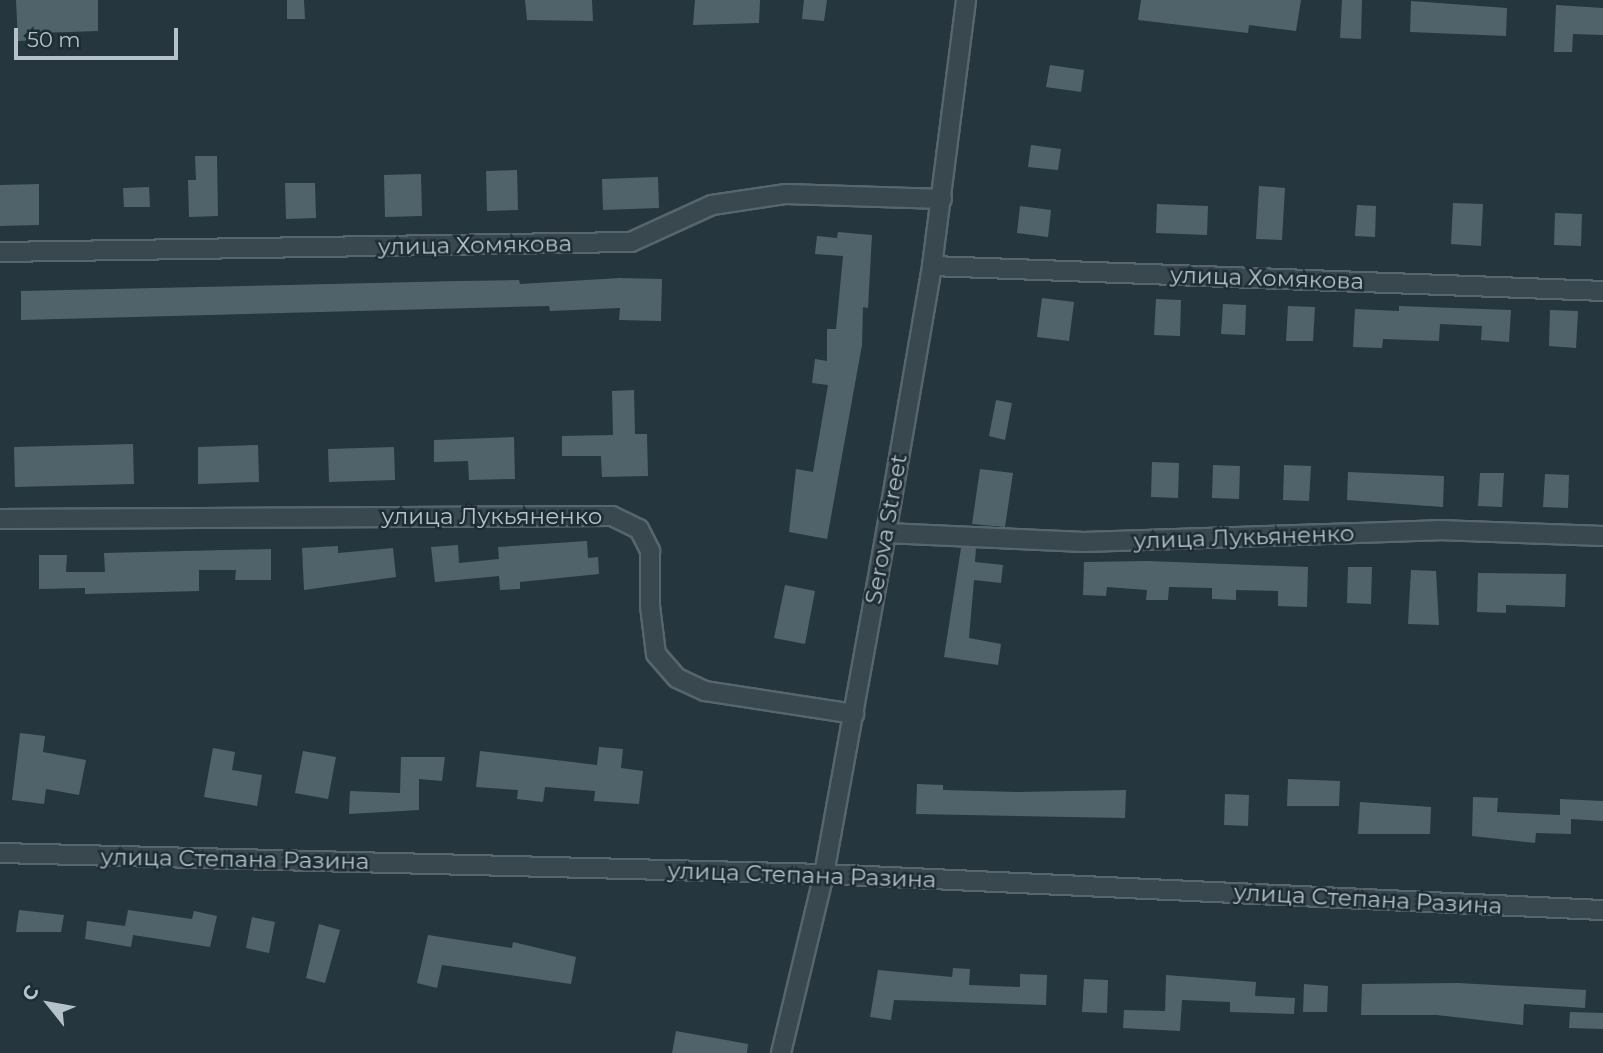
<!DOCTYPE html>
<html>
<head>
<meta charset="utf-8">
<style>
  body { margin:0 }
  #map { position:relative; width:1603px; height:1053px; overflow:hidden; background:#25363e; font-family:Montserrat,sans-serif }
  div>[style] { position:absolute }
  .building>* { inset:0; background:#50636b }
  .roads { filter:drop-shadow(2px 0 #57656c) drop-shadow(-2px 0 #57656c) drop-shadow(0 2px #57656c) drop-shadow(0 -2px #57656c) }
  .minor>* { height:18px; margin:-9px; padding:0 9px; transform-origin:9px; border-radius:9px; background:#39474e }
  span { translate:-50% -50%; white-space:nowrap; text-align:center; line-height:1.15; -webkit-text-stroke:5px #1e2c33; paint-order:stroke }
  .street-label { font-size:23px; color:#b5c2c9 }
  .north { position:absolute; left:14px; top:969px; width:70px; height:70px; -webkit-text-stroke:5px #1e2c33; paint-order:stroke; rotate:301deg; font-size:19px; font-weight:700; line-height:28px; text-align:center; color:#b5c2c9 }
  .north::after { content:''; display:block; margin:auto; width:24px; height:32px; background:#b5c2c9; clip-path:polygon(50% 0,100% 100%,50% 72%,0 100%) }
  .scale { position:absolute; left:14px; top:28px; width:164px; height:32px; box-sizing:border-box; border:4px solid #b5c2c9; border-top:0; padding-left:9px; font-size:21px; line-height:24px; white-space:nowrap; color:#b5c2c9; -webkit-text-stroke:5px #1e2c33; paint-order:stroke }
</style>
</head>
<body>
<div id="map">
  <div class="building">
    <div style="clip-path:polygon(16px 0,98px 0,98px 31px,39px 33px,39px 40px,18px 41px)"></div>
    <div style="clip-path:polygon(287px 0,304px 0,305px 19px,287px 19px)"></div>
    <div style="clip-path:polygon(525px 0,592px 0,593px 21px,527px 20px)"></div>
    <div style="clip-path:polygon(695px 0,760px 0,759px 23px,693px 25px)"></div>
    <div style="clip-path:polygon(804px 0,827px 0,824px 21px,802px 19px)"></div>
    <div style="clip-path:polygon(1141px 0,1301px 0,1296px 31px,1249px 25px,1248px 33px,1138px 20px)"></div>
    <div style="clip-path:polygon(1342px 0,1362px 0,1361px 39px,1340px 38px)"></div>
    <div style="clip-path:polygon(1411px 1px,1507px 8px,1506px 36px,1410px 32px)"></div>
    <div style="clip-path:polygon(1556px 5px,1603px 8px,1603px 35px,1573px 34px,1572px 52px,1554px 52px)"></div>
    <div style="clip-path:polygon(1050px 65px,1084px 70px,1081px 92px,1046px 87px)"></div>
    <div style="clip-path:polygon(1031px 145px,1061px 149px,1058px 170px,1028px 167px)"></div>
    <div style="clip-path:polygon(195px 156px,217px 156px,218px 216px,189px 217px,188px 180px,196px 180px)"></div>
    <div style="clip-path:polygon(517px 170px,518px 210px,487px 211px,486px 171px)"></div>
    <div style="clip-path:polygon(421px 174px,422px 216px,385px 217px,384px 175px)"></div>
    <div style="clip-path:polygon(658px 177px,659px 208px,603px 210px,602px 179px)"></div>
    <div style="clip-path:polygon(285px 183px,315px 183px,316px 218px,286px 219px)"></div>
    <div style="clip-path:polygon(39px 184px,39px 225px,0 226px,0 185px)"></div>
    <div style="clip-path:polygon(1259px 186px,1285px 188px,1282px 240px,1256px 239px)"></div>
    <div style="clip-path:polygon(149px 187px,150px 207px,124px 207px,123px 188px)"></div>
    <div style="clip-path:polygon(1453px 203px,1483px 204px,1481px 246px,1451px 244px)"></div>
    <div style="clip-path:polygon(1157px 204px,1208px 206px,1207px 235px,1156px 233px)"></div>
    <div style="clip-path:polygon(1357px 205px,1376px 206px,1375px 237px,1355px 236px)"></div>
    <div style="clip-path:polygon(1020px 206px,1051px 210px,1048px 237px,1017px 233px)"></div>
    <div style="clip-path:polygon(1555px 213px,1582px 214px,1581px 246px,1554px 245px)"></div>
    <div style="clip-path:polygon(838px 232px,872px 235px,868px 308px,863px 307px,862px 345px,827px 539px,789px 532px,796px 469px,813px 472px,828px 385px,812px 383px,815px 359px,827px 361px,827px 329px,836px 329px,843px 256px,815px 254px,817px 236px,837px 238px)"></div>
    <div style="clip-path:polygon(620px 278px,662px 279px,661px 321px,619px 320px,620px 308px,550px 311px,549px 306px,21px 320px,21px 291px,459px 281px,519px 280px,520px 284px)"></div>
    <div style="clip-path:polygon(1042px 298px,1074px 302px,1069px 341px,1037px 337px)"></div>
    <div style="clip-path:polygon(1156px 299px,1181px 300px,1180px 336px,1154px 335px)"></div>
    <div style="clip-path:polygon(1223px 304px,1246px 305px,1245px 335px,1221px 334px)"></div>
    <div style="clip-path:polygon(1288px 306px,1315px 307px,1313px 341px,1286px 341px)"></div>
    <div style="clip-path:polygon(1399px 306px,1511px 310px,1509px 342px,1481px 340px,1482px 326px,1440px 324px,1439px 341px,1383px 339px,1382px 348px,1353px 347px,1355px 309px,1399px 311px)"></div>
    <div style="clip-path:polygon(1550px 310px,1578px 311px,1576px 348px,1549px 346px)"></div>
    <div style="clip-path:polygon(634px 390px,635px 434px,647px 434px,648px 476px,602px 477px,601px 456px,562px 456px,562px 436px,613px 435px,612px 391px)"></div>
    <div style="clip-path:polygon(996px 400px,1012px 403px,1005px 440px,989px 436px)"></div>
    <div style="clip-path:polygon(514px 437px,515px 479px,469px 480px,468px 461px,434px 462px,434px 440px)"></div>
    <div style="clip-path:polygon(133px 444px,134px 484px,15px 487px,14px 447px)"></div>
    <div style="clip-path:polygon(258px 445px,259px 482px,198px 484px,198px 447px)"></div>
    <div style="clip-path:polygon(394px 447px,395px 480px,329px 482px,328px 449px)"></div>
    <div style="clip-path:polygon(1152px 462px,1179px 463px,1178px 498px,1151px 497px)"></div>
    <div style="clip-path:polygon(1213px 465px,1240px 466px,1239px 499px,1212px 498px)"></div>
    <div style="clip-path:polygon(1284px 465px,1311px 466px,1309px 501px,1283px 500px)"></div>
    <div style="clip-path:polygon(980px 469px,1013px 473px,1005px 527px,972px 524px)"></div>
    <div style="clip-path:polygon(1348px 472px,1444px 476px,1443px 507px,1347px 500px)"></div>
    <div style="clip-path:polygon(1480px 473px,1504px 473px,1502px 507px,1478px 506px)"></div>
    <div style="clip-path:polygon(1545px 474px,1569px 475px,1568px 508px,1543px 507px)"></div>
    <div style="clip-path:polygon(587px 541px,588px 558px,598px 557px,599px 574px,520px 582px,520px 589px,500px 590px,499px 576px,435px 582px,431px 547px,458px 545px,459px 563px,499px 559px,498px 547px)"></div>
    <div style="clip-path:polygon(338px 546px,338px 553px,393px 548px,396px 577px,304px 590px,302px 548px)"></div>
    <div style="clip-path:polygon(961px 548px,976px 548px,975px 562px,1003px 565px,1001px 583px,974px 580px,969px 638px,1001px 644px,998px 665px,944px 657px)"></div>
    <div style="clip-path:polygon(271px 549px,271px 580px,235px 580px,236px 570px,199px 570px,199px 591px,85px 594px,85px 588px,39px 589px,39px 555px,67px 555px,66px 572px,105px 572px,104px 553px)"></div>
    <div style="clip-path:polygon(1148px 561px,1308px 567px,1307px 607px,1278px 606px,1278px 591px,1236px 590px,1236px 600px,1212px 599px,1212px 588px,1169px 587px,1168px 600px,1146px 600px,1147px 590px,1107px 587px,1106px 596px,1083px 595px,1084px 562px)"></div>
    <div style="clip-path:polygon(1348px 567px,1372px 567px,1371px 604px,1347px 603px)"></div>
    <div style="clip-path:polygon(1411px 570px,1436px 571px,1439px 625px,1408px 624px)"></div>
    <div style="clip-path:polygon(1478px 573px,1566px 574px,1565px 607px,1506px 605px,1506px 613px,1477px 612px)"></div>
    <div style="clip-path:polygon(785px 585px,815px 591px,805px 644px,774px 638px)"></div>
    <div style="clip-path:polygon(20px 733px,45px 736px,43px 752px,86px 760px,79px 795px,46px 789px,44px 804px,12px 800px)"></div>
    <div style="clip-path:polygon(599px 747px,623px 749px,621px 768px,643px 771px,639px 804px,594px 801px,595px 791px,545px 787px,543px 802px,517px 799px,518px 790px,476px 787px,480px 751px,597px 765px)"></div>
    <div style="clip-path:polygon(213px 748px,235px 752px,232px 770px,262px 775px,257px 806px,204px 797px)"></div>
    <div style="clip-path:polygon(303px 751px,336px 757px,328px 799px,295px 793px)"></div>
    <div style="clip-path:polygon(401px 757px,445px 757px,442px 781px,419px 779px,419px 810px,349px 814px,350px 791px,400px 793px)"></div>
    <div style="clip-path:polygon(1288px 779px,1340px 781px,1339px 806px,1287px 806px)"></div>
    <div style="clip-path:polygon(917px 784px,943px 785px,943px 790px,1017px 792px,1126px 790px,1125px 818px,916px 814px)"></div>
    <div style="clip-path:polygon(1225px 794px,1249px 795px,1248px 826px,1224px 825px)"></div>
    <div style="clip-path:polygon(1473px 797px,1498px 798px,1497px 812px,1560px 815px,1560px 799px,1603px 801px,1603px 821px,1571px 819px,1571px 834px,1536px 833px,1535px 843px,1472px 836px)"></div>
    <div style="clip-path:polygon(1360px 802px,1431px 807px,1430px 834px,1358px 834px)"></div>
    <div style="clip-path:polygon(19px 910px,64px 915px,61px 932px,16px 932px)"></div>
    <div style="clip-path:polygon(128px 910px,192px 919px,194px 911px,217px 916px,210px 947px,133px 935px,131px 947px,85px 939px,87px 921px,125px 926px)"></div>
    <div style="clip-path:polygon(252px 917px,275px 922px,269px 953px,246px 948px)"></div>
    <div style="clip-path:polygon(319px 924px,340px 930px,325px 983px,306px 978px)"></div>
    <div style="clip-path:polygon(428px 935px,512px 948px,513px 942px,576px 957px,571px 984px,442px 965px,437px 988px,417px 983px)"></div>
    <div style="clip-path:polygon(953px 968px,970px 969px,969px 985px,1020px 987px,1020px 974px,1047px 975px,1046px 1005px,894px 1000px,891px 1020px,870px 1017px,878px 970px,952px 977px)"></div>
    <div style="clip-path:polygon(1166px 975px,1256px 982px,1255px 996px,1295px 998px,1294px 1014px,1230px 1012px,1230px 1002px,1182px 1000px,1180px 1031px,1123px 1028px,1124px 1010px,1165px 1011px)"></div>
    <div style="clip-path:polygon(1084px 979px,1108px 980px,1107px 1013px,1082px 1012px)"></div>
    <div style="clip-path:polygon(1458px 983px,1586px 990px,1585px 1008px,1524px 1004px,1523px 1025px,1437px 1015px,1361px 1015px,1362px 984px)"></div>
    <div style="clip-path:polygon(1304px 984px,1328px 986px,1327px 1012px,1303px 1012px)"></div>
    <div style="clip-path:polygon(1570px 1012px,1603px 1013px,1603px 1029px,1569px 1028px)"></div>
    <div style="clip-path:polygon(676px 1031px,748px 1044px,747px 1053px,672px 1053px)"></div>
  </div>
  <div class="roads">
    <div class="minor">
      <div style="left:0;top:252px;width:631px;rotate:-0.91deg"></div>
      <div style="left:631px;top:242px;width:89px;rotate:-24.6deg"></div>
      <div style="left:712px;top:205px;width:75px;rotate:-8.5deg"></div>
      <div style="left:786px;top:194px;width:156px;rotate:1.8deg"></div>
      <div style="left:932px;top:266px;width:671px;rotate:2.13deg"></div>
      <div style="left:0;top:519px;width:612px;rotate:-0.28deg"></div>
      <div style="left:612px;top:516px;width:30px;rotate:26deg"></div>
      <div style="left:639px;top:529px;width:25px;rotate:63deg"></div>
      <div style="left:650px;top:551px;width:55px;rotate:90deg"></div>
      <div style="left:650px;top:606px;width:48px;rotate:82.9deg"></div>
      <div style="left:656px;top:654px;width:32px;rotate:49deg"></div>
      <div style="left:677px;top:678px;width:31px;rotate:25deg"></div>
      <div style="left:705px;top:691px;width:151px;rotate:8.8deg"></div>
      <div style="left:886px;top:533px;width:198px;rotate:2.6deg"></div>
      <div style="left:1084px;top:542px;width:354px;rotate:-1.9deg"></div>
      <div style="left:1438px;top:530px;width:165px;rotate:2.1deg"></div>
      <div style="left:0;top:853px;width:824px;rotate:1.46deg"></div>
      <div style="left:824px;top:874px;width:780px;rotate:2.65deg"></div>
      <div style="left:781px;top:1053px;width:184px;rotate:-76.5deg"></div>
      <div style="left:824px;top:874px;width:347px;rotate:-79.7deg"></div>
      <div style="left:886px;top:533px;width:271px;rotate:-80.2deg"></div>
      <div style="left:932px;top:266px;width:268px;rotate:-82.7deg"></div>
    </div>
  </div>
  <div class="street-label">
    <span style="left:475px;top:245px;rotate:-1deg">улица Хомякова</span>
    <span style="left:1267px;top:278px;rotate:2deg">улица Хомякова</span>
    <span style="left:492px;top:516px">улица Лукьяненко</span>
    <span style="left:886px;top:529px;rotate:-80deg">Serova Street</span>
    <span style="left:1244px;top:537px;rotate:-2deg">улица Лукьяненко</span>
    <span style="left:235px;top:859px;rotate:1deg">улица Степана Разина</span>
    <span style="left:802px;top:875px;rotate:2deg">улица Степана Разина</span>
    <span style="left:1368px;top:899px;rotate:3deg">улица Степана Разина</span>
  </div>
  <div class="north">С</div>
  <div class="scale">50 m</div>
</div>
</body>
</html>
